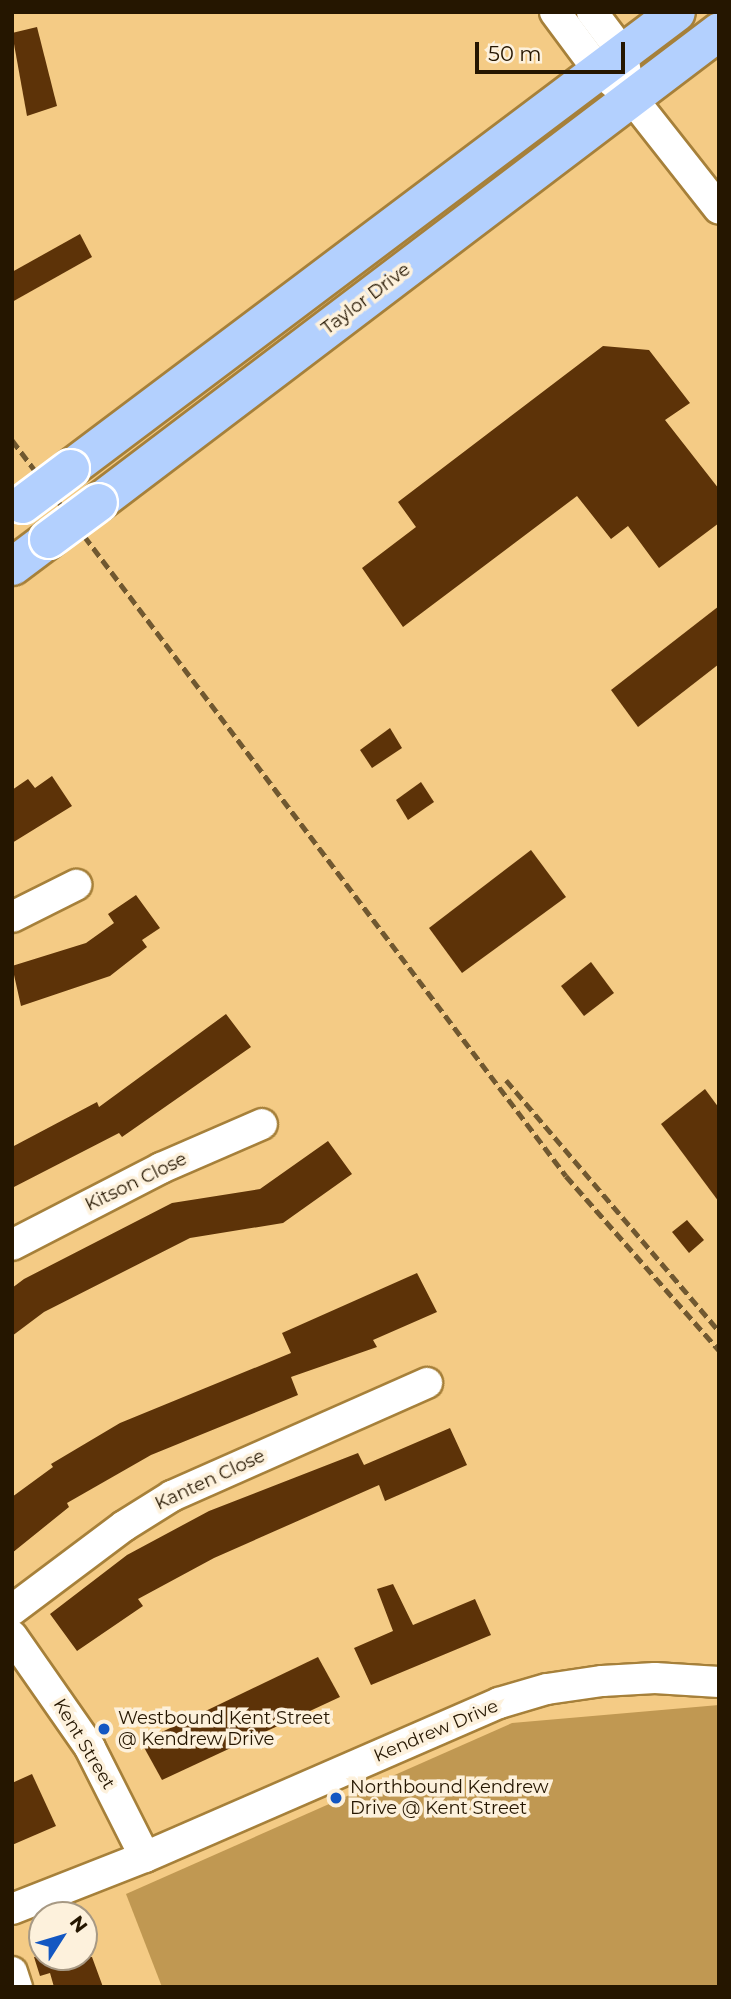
<!DOCTYPE html>
<html>
<head>
<meta charset="utf-8">
<style>
  body { margin:0 }
  #map { position:relative; width:731px; height:1999px; overflow:hidden; background:#f4cb85; font-family:Montserrat,sans-serif }
  div>[style] { position:absolute }
  .green>* { inset:0; background:#c09852 }
  .building>* { inset:0; background:#5d3308 }
  .roads { filter:drop-shadow(2px 0 #a6803a) drop-shadow(-2px 0 #a6803a) drop-shadow(0 2px #a6803a) drop-shadow(0 -2px #a6803a) }
  .minor>* { height:30px; margin:-15px; padding:0 15px; transform-origin:15px; border-radius:15px; background:#fff }
  .major>* { height:37px; margin:-18.5px; padding:0 18.5px; transform-origin:18.5px; border-radius:18.5px; background:#b3d0fe }
  .rail>* { height:5px; margin-top:-2.5px; transform-origin:0; background:repeating-linear-gradient(90deg,#705830 0 10px,transparent 0 15px) }
  .bridges { filter:drop-shadow(2px 0 #fff) drop-shadow(-2px 0 #fff) drop-shadow(0 2px #fff) drop-shadow(0 -2px #fff) }
  .major-bridge>* { height:37px; margin:-18.5px; padding:0 18.5px; transform-origin:18.5px; border-radius:18.5px; background:#b3d0fe }
  .dots>* { width:19px; height:19px; translate:-50% -50%; box-sizing:border-box; border:4px solid #fdf1dc; border-radius:50% }
  span { translate:-50% -50%; white-space:nowrap; text-align:center; line-height:1.15; -webkit-text-stroke:7px #fdf1dc; paint-order:stroke }
  .street-label { font-size:18px; color:#251600 }
  .poi-label { font-size:18px; color:#251600 }
  .left { translate:0 -50%; text-align:left }
  .frame { position:absolute; inset:0; border:14px solid #251600; pointer-events:none }
  .north { position:absolute; left:28px; top:1901px; width:70px; height:70px; box-sizing:border-box; background:#fdf1dc; border:2px solid #a79984; border-radius:50%; rotate:53deg; font-size:19px; font-weight:700; line-height:28px; text-align:center; color:#251600 }
  .north::after { content:''; display:block; margin:auto; width:24px; height:32px; background:#1357c2; clip-path:polygon(50% 0,100% 100%,50% 72%,0 100%) }
  .scale { position:absolute; left:475px; top:42px; width:150px; height:32px; box-sizing:border-box; border:4px solid #251600; border-top:0; padding-left:9px; font-size:21px; line-height:24px; white-space:nowrap; color:#251600; -webkit-text-stroke:5px #fdf1dc; paint-order:stroke }
</style>
</head>
<body>
<div id="map">
  <div class="green">
    <div style="clip-path:polygon(719px 1705px,719px 1987px,162px 1987px,126px 1894px,512px 1723px)"></div>
  </div>
  <div class="building">
    <div style="clip-path:polygon(37px 27px,57px 106px,27px 116px,12px 33px)"></div>
    <div style="clip-path:polygon(80px 234px,92px 257px,12px 302px,12px 272px)"></div>
    <div style="clip-path:polygon(603px 346px,649px 350px,690px 403px,665px 420px,719px 489px,719px 523px,659px 568px,628px 526px,611px 539px,577px 496px,403px 627px,362px 568px,416px 527px,398px 502px)"></div>
    <div style="clip-path:polygon(719px 606px,719px 664px,638px 727px,611px 690px)"></div>
    <div style="clip-path:polygon(390px 728px,402px 748px,372px 768px,360px 750px)"></div>
    <div style="clip-path:polygon(52px 776px,72px 806px,12px 843px,12px 790px,28px 779px,35px 788px)"></div>
    <div style="clip-path:polygon(421px 782px,434px 802px,408px 820px,396px 800px)"></div>
    <div style="clip-path:polygon(531px 850px,566px 897px,462px 973px,429px 928px)"></div>
    <div style="clip-path:polygon(136px 895px,160px 928px,142px 940px,147px 947px,110px 976px,21px 1006px,12px 966px,86px 943px,114px 923px,108px 914px)"></div>
    <div style="clip-path:polygon(591px 962px,614px 993px,584px 1016px,561px 986px)"></div>
    <div style="clip-path:polygon(226px 1014px,251px 1047px,122px 1137px,119px 1133px,12px 1188px,12px 1147px,97px 1102px,99px 1107px)"></div>
    <div style="clip-path:polygon(705px 1089px,719px 1108px,719px 1202px,661px 1124px)"></div>
    <div style="clip-path:polygon(328px 1141px,352px 1174px,283px 1223px,190px 1238px,44px 1312px,12px 1336px,12px 1288px,24px 1279px,172px 1203px,260px 1189px)"></div>
    <div style="clip-path:polygon(687px 1220px,704px 1240px,689px 1253px,672px 1232px)"></div>
    <div style="clip-path:polygon(417px 1273px,437px 1312px,373px 1340px,377px 1347px,291px 1377px,298px 1395px,151px 1455px,67px 1503px,69px 1507px,12px 1553px,12px 1497px,53px 1467px,51px 1464px,120px 1423px,291px 1353px,282px 1333px)"></div>
    <div style="clip-path:polygon(450px 1428px,467px 1465px,385px 1501px,379px 1485px,214px 1558px,138px 1599px,143px 1606px,77px 1651px,50px 1614px,127px 1555px,209px 1511px,358px 1453px,364px 1465px)"></div>
    <div style="clip-path:polygon(393px 1584px,413px 1625px,475px 1599px,491px 1635px,371px 1685px,354px 1648px,393px 1631px,377px 1589px)"></div>
    <div style="clip-path:polygon(318px 1657px,340px 1697px,162px 1780px,141px 1742px)"></div>
    <div style="clip-path:polygon(32px 1774px,56px 1826px,12px 1845px,12px 1783px)"></div>
    <div style="clip-path:polygon(34px 1957px,92px 1957px,103px 1987px,54px 1987px,50px 1973px,40px 1976px)"></div>
  </div>
  <div class="roads">
    <div class="minor">
      <div style="left:555px;top:12px;width:72px;rotate:53.4deg"></div>
      <div style="left:598px;top:70px;width:43px;rotate:39.3deg"></div>
      <div style="left:631px;top:97px;width:142px;rotate:51.8deg"></div>
      <div style="left:592px;top:12px;width:50px;rotate:53.1deg"></div>
      <div style="left:622px;top:52px;width:20px;rotate:79deg"></div>
      <div style="left:12px;top:917px;width:72px;rotate:-26.6deg"></div>
      <div style="left:12px;top:1245px;width:168px;rotate:-27.3deg"></div>
      <div style="left:161px;top:1168px;width:110px;rotate:-23.5deg"></div>
      <div style="left:12px;top:1610px;width:140px;rotate:-36.9deg"></div>
      <div style="left:124px;top:1526px;width:57px;rotate:-32deg"></div>
      <div style="left:172px;top:1496px;width:279px;rotate:-23.9deg"></div>
      <div style="left:12px;top:1636px;width:136px;rotate:55.1deg"></div>
      <div style="left:90px;top:1748px;width:122px;rotate:63.2deg"></div>
      <div style="left:12px;top:1909px;width:143px;rotate:-21.4deg"></div>
      <div style="left:145px;top:1857px;width:386px;rotate:-23.5deg"></div>
      <div style="left:499px;top:1703px;width:50px;rotate:-16.3deg"></div>
      <div style="left:547px;top:1689px;width:56px;rotate:-8.3deg"></div>
      <div style="left:602px;top:1681px;width:53px;rotate:-3.2deg"></div>
      <div style="left:655px;top:1678px;width:64px;rotate:3.6deg"></div>
      <div style="left:12px;top:1972px;width:16px;rotate:72deg"></div>
    </div>
    <div class="major">
      <div style="left:70px;top:468px;width:758px;rotate:-36.96deg"></div>
      <div style="left:98px;top:502px;width:779px;rotate:-37.18deg"></div>
      <div style="left:12px;top:566px;width:45px;rotate:-36.9deg"></div>
    </div>
  </div>
  <div class="rail">
    <div style="left:12px;top:440px;width:921px;rotate:53.03deg"></div>
    <div style="left:566px;top:1176px;width:232px;rotate:48.7deg"></div>
    <div style="left:506px;top:1080px;width:329px;rotate:49.7deg"></div>
  </div>
  <div class="bridges">
    <div class="major-bridge">
      <div style="left:22px;top:504px;width:60px;rotate:-36.9deg"></div>
      <div style="left:48px;top:539px;width:62px;rotate:-36.5deg"></div>
    </div>
  </div>
  <div class="dots">
    <div style="left:104px;top:1729px;background:#1357c2"></div>
    <div style="left:336px;top:1798px;background:#1357c2"></div>
  </div>
  <div class="street-label">
    <span style="left:366px;top:299px;rotate:-37deg">Taylor Drive</span>
    <span style="left:136px;top:1182px;rotate:-26deg">Kitson Close</span>
    <span style="left:210px;top:1480px;rotate:-25deg">Kanten Close</span>
    <span style="left:436px;top:1731px;rotate:-23deg">Kendrew Drive</span>
    <span style="left:84px;top:1744px;rotate:59deg">Kent Street</span>
  </div>
  <div class="poi-label">
    <span class="left" style="left:118px;top:1729px">Westbound Kent Street<br>@ Kendrew Drive</span>
    <span class="left" style="left:350px;top:1798px">Northbound Kendrew<br>Drive @ Kent Street</span>
  </div>
  <div class="frame"></div>
  <div class="north">N</div>
  <div class="scale">50 m</div>
</div>
</body>
</html>
